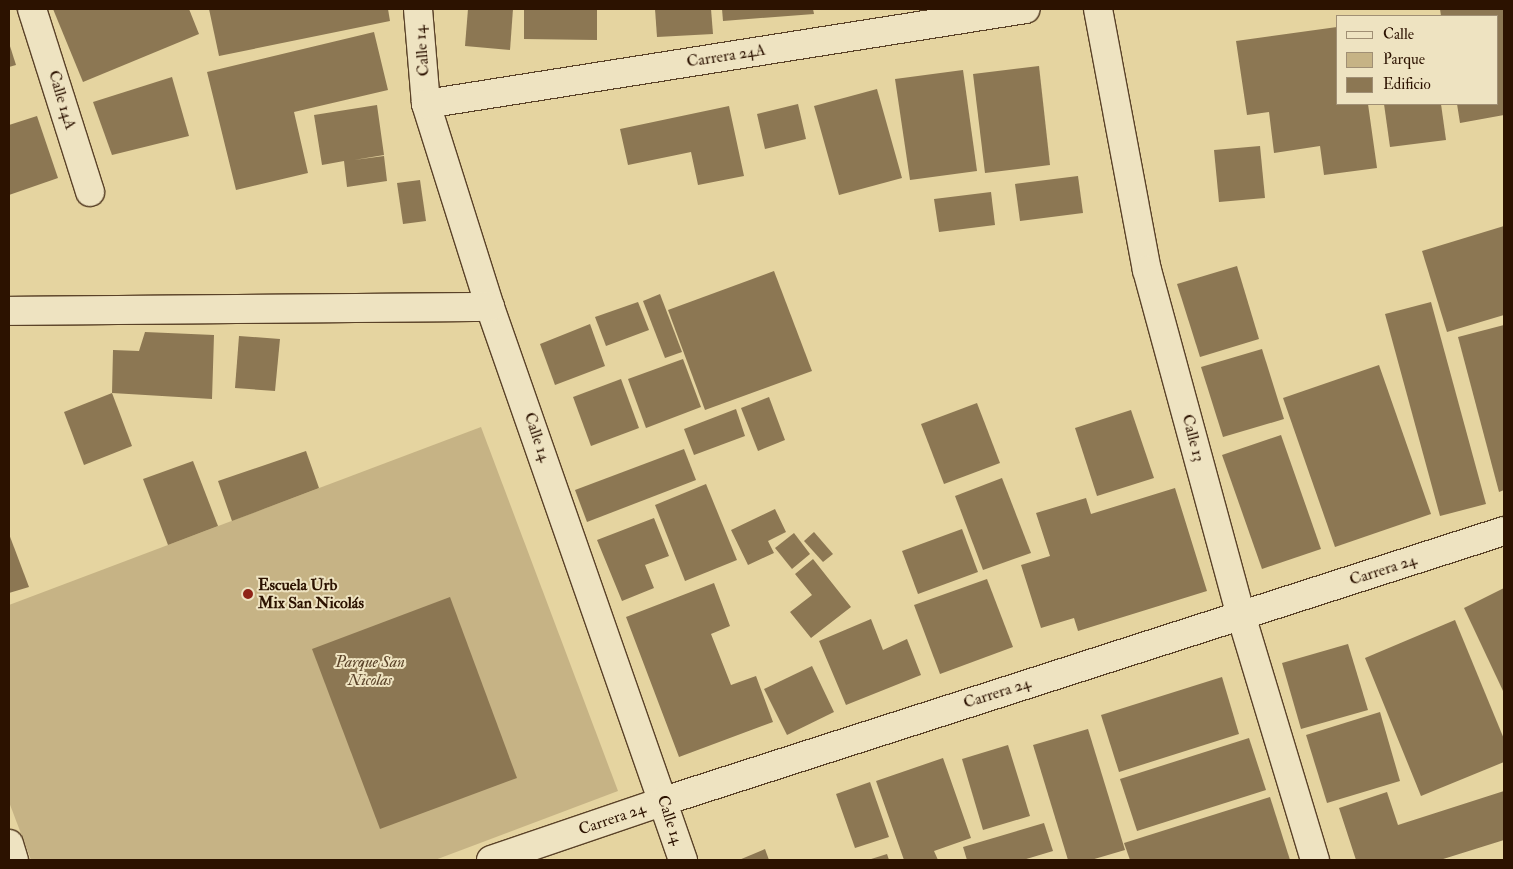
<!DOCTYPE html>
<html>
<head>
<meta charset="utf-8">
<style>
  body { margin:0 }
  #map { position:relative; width:1513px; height:869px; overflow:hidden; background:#e5d4a0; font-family:"IM FELL Double Pica",serif }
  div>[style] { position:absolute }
  .green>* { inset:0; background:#c6b385 }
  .building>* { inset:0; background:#8c7753 }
  .roads { filter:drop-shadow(1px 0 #5a4228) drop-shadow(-1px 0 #5a4228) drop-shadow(0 1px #5a4228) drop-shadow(0 -1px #5a4228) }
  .street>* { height:28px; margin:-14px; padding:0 14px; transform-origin:14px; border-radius:14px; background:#eee3c1 }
  .dots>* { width:14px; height:14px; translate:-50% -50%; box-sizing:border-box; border:2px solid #eee3c1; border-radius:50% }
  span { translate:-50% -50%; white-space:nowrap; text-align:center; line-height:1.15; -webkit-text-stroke:4px #eee3c1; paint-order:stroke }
  .street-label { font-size:16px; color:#2c1200 }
  .poi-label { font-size:16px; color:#2c1200; font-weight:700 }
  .left { translate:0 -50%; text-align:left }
  .park-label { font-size:16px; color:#5a4228; font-style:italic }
  .frame { position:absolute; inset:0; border:10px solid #2c1200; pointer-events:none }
  .legend { position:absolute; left:1336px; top:15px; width:162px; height:90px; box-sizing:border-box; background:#eee3c1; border:1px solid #a08f74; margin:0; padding:6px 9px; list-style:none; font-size:15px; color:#2c1200 }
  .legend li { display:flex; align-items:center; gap:10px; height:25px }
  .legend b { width:25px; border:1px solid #a08f74 }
</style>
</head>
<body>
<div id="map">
  <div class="green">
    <div style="clip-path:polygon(481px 427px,618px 791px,435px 860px,31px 860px,9px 802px,9px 605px)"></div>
  </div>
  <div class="building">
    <div style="clip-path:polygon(53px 9px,189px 9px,199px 34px,83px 82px)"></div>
    <div style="clip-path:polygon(209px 9px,388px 9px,390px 21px,219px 56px)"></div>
    <div style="clip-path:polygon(468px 9px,513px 9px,510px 50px,465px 46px)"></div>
    <div style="clip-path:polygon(524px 9px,597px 9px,597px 40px,524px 39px)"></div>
    <div style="clip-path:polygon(655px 9px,711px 9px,713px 34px,657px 37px)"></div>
    <div style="clip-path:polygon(722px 9px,813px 9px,814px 14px,723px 21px)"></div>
    <div style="clip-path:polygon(1440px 9px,1504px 9px,1504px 115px,1460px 123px,1457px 104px,1497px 104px,1497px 16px,1441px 16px)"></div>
    <div style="clip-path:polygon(1337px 27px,1337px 104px,1368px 104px,1377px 168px,1324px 175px,1320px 146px,1274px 153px,1269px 112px,1247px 115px,1236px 41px)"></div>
    <div style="clip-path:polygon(374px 32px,388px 90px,294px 112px,308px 173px,236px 190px,207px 72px)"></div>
    <div style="clip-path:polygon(9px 43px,16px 65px,9px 67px)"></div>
    <div style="clip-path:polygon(1039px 66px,1050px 165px,985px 173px,973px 74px)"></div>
    <div style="clip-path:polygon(963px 70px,977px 171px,910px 180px,895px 79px)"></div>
    <div style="clip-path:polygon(172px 77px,189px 136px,112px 155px,93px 102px)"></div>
    <div style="clip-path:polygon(877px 89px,902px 178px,839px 195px,814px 106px)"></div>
    <div style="clip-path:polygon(798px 104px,806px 139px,765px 149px,757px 114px)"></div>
    <div style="clip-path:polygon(1384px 104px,1441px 104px,1446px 140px,1390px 147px)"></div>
    <div style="clip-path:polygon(377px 105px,384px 155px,354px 160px,384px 156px,387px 181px,347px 187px,344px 161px,322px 165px,314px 115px)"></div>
    <div style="clip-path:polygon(729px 106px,744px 176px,698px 185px,691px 152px,628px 165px,620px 129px)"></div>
    <div style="clip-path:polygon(37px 116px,58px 178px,9px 195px,9px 125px)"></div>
    <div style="clip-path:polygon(1260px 146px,1265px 198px,1219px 202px,1214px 150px)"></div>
    <div style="clip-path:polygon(1078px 176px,1083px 213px,1020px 221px,1015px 184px)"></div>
    <div style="clip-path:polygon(420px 180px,426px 221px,403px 224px,397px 183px)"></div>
    <div style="clip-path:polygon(991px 192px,995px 225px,939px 232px,934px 199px)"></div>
    <div style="clip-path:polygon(1504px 226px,1504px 315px,1447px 332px,1422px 251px)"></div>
    <div style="clip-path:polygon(1237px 266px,1259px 339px,1200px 357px,1177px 284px)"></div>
    <div style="clip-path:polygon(774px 271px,812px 371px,705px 410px,668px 310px)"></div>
    <div style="clip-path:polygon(660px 294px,682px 352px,665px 358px,643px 301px)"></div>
    <div style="clip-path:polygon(638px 302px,649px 330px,606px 346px,595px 317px)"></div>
    <div style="clip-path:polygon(1431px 302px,1486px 504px,1440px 516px,1385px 314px)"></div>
    <div style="clip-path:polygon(590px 324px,605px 366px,555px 385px,540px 344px)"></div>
    <div style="clip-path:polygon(1504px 325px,1504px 490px,1499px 492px,1458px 337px)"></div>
    <div style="clip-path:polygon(145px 332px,214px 335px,212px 399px,112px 393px,113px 350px,139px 351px)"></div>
    <div style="clip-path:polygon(239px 336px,280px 339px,275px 391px,235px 388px)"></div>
    <div style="clip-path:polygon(1262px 349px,1284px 419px,1223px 437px,1201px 367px)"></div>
    <div style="clip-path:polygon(683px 359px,701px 407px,646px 428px,628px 379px)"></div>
    <div style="clip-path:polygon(1379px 365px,1431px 514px,1335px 547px,1283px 398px)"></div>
    <div style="clip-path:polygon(621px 379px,639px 428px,591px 446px,573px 397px)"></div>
    <div style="clip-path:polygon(112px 393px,132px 446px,84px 465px,64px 412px)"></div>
    <div style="clip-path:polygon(769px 397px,785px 440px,758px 451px,741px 408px)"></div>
    <div style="clip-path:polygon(977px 403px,1000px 463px,944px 484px,921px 424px)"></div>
    <div style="clip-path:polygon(736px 409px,745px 436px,694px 455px,684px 429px)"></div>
    <div style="clip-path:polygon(1131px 410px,1154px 478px,1097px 496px,1075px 428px)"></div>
    <div style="clip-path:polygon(1281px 435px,1321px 549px,1262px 569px,1222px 455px)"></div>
    <div style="clip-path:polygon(684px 449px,696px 480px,587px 522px,575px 490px)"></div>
    <div style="clip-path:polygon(306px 451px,319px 488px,232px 521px,218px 481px)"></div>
    <div style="clip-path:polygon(193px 461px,218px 526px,168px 545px,143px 479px)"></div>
    <div style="clip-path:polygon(1002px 478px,1031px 553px,983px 570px,955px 496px)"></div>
    <div style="clip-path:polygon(706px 484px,737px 560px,685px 581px,655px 505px)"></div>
    <div style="clip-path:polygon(1175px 488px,1207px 591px,1078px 631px,1074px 618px,1041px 628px,1021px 565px,1050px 556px,1036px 513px,1086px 498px,1091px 514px)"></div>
    <div style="clip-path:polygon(775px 509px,786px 532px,768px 541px,774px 553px,748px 565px,731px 530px)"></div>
    <div style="clip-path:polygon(654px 518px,669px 556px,645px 565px,654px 588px,622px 601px,597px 540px)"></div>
    <div style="clip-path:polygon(962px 529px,978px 572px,918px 594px,902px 551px)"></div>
    <div style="clip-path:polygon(814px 532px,833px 554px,823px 562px,804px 541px)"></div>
    <div style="clip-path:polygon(794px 533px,810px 554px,792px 569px,775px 548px)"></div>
    <div style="clip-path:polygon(9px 534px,29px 587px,9px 593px)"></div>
    <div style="clip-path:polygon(813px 559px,851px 607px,811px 638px,790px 612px,812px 595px,795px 574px)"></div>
    <div style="clip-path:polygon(987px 579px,1013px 647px,940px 674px,914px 605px)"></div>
    <div style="clip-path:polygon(714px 583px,730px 626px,711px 634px,731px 685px,756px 676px,773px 722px,679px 757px,626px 617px)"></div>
    <div style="clip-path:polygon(1504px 588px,1504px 693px,1464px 608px)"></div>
    <div style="clip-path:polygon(450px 597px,517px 778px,380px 829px,312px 649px)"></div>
    <div style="clip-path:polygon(871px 619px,883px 650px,907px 639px,921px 675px,846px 705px,819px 641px)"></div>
    <div style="clip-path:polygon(1455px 620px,1504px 739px,1504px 762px,1421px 796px,1365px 658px)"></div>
    <div style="clip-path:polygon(1348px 644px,1368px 710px,1301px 729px,1282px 663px)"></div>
    <div style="clip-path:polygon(812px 666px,834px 712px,787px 735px,764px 689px)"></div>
    <div style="clip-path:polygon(1222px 677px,1239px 734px,1119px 772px,1101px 715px)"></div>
    <div style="clip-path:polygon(1380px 712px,1400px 781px,1327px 803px,1306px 735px)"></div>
    <div style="clip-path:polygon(1088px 729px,1125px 850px,1091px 860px,1068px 860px,1033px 745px)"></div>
    <div style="clip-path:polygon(1249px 738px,1266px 790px,1137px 831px,1120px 779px)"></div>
    <div style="clip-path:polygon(1008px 745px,1030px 816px,983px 830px,962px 759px)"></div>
    <div style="clip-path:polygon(943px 758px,971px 838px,934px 851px,938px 860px,904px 860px,876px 781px)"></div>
    <div style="clip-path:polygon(870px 782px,889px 837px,855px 848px,836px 794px)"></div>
    <div style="clip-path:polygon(1504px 791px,1504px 840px,1440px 860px,1356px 860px,1339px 808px,1387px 792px,1398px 825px)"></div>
    <div style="clip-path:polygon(1270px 797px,1290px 860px,1130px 860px,1124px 843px)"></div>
    <div style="clip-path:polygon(1044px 823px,1053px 851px,1023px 860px,967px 860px,963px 847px)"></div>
    <div style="clip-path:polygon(765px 849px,769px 860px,739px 860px)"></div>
    <div style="clip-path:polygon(887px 854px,889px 860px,868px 860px)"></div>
  </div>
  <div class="roads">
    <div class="street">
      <div style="left:32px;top:9px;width:192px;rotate:72.4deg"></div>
      <div style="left:418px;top:9px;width:95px;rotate:85.2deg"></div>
      <div style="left:426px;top:104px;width:213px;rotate:72.5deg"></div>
      <div style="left:490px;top:307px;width:586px;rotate:70.76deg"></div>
      <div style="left:1098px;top:9px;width:266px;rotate:79.4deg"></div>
      <div style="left:1147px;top:270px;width:358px;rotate:74.8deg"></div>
      <div style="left:1241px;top:615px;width:256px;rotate:73.2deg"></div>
      <div style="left:426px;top:104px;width:607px;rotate:-9deg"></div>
      <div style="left:9px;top:311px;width:481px;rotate:-0.5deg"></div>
      <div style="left:9px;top:844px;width:17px;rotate:73deg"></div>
      <div style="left:491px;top:860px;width:183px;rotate:-18.8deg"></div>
      <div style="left:664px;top:801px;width:882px;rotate:-17.82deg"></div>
    </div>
  </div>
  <div class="dots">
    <div style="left:248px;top:594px;background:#8f2418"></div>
  </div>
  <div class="street-label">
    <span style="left:422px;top:51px;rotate:-95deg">Calle 14</span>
    <span style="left:726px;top:56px;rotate:-9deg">Carrera 24A</span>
    <span style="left:62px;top:100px;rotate:73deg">Calle 14A</span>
    <span style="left:537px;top:437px;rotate:71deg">Calle 14</span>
    <span style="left:1193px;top:438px;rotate:75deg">Calle 13</span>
    <span style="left:1383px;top:570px;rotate:-18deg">Carrera 24</span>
    <span style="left:997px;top:693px;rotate:-18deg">Carrera 24</span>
    <span style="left:612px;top:819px;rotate:-19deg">Carrera 24</span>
    <span style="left:670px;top:820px;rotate:72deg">Calle 14</span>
  </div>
  <div class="poi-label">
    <span class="left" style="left:258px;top:594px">Escuela Urb<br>Mix San Nicolás</span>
  </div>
  <div class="park-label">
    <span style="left:370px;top:671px">Parque San<br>Nicolas</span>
  </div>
  <div class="frame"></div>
  <ul class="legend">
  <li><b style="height:6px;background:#eee3c1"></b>Calle</li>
  <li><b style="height:14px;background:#c6b385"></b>Parque</li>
  <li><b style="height:14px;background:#8c7753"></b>Edificio</li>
  </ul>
</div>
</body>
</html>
